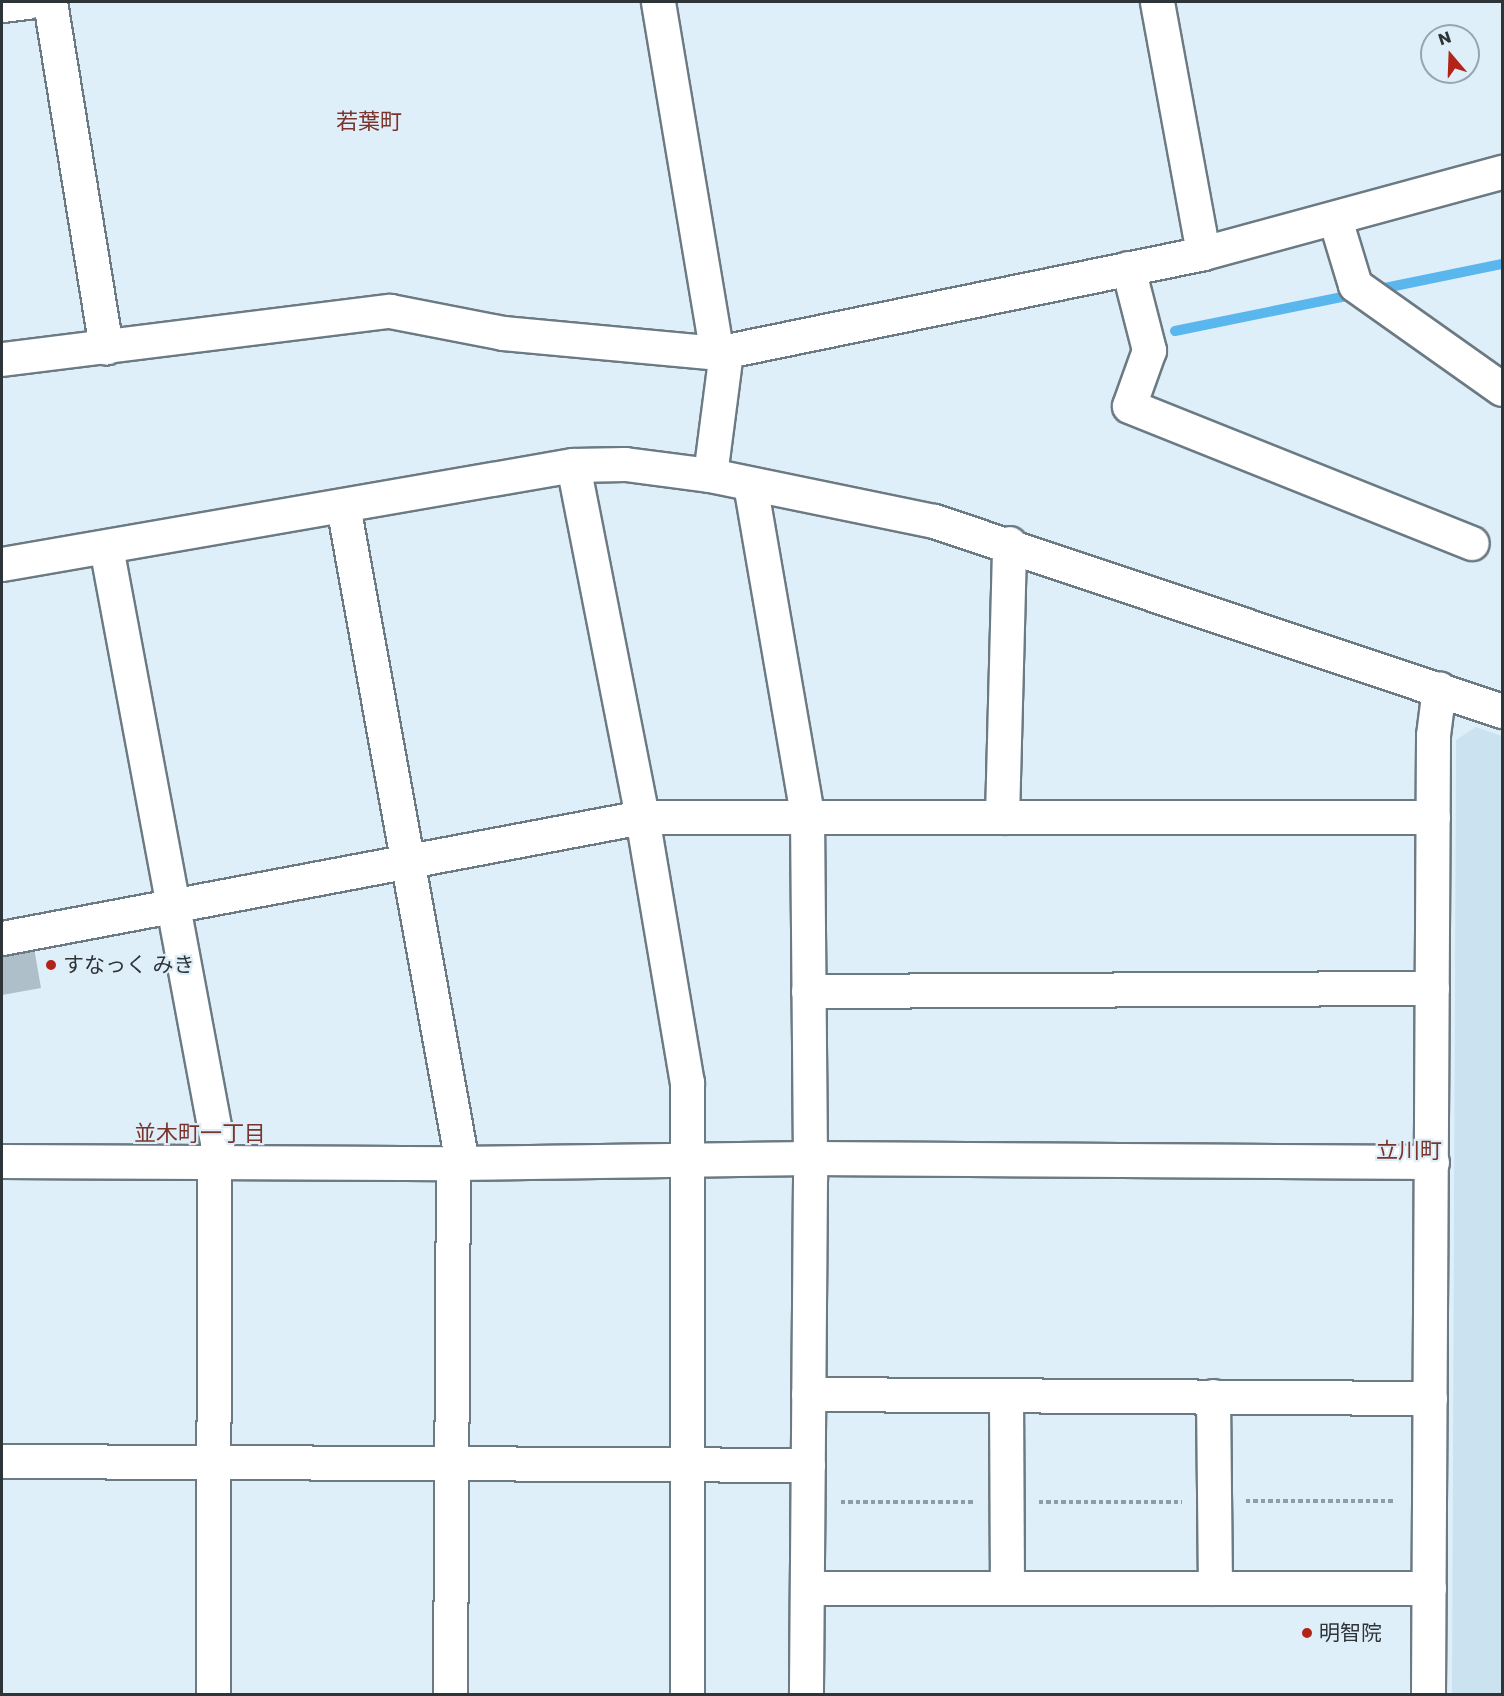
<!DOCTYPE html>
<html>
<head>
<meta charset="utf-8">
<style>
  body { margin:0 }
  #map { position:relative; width:1504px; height:1696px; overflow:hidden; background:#dfeffa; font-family:Poppins,"Noto Sans JP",sans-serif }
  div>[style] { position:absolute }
  .built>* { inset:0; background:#cbe2f1 }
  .stream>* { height:10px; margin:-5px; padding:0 5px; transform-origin:5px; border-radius:5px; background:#5ab7ed }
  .building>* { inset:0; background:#afbfc9 }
  .path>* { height:4px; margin-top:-2px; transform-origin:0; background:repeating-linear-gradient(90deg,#909ca4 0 4.5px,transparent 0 7.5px) }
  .roads { filter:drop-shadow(2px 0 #6b7a83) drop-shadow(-2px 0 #6b7a83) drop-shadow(0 2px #6b7a83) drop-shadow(0 -2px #6b7a83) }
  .street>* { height:33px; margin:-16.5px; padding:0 16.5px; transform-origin:16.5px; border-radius:16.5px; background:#fff }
  .dots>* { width:16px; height:16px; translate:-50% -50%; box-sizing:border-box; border:3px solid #dfeffa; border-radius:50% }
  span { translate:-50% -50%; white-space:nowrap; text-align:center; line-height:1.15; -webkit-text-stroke:4.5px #dfeffa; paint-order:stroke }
  .poi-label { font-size:21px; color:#2e3539 }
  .left { translate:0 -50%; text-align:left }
  .neighbourhood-label { font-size:22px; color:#7a342b }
  .frame { position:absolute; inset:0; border:3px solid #2e3539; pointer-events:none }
  .north { position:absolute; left:1420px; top:24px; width:60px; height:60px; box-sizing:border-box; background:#dfeffa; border:2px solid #98a5ad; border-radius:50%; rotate:341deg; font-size:16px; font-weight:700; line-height:24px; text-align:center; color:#2e3539 }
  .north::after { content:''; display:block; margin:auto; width:21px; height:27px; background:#b2231a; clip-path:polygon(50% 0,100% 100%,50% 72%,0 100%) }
</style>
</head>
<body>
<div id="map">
  <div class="built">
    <div style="clip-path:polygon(1476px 727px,1502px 736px,1502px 1694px,1452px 1694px,1456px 740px)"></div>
  </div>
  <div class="stream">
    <div style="left:1375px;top:290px;width:130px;rotate:-11.6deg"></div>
    <div style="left:1175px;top:331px;width:186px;rotate:-11.5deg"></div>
  </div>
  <div class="building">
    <div style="clip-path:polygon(33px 942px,41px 988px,2px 995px,2px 947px)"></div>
  </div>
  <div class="path">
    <div style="left:1246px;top:1501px;width:149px"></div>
    <div style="left:841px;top:1502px;width:134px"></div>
    <div style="left:1039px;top:1502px;width:143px"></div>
  </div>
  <div class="roads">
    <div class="street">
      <div style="left:50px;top:2px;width:350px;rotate:80.8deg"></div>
      <div style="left:658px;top:2px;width:356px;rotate:80.5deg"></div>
      <div style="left:1157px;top:2px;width:255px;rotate:79.6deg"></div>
      <div style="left:2px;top:5px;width:26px;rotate:-7deg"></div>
      <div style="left:1335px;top:219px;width:69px;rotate:73.1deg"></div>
      <div style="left:1355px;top:285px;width:180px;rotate:35.3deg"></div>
      <div style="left:1128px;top:268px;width:85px;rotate:75.6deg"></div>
      <div style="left:1149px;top:350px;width:59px;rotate:109.7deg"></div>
      <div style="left:1129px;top:406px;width:369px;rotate:21.8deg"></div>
      <div style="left:2px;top:359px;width:391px;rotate:-7.1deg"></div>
      <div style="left:390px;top:311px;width:115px;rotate:11deg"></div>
      <div style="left:503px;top:333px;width:215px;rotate:5.3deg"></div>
      <div style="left:717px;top:353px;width:496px;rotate:-11.6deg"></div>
      <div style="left:1203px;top:253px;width:310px;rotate:-15.2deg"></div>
      <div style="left:573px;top:465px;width:359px;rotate:78.9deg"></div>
      <div style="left:642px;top:817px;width:269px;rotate:80.4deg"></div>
      <div style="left:687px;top:1082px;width:612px;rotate:90deg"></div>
      <div style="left:710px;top:475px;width:125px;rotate:-82.6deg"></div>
      <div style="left:750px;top:484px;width:336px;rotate:80.2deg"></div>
      <div style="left:807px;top:815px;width:364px;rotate:89.5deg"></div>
      <div style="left:810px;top:1179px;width:515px;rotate:90.45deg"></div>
      <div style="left:343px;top:506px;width:668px;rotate:79.73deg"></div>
      <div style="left:106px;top:547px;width:605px;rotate:79.43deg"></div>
      <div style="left:217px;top:1142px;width:20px;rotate:90deg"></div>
      <div style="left:2px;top:564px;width:580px;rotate:-9.84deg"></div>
      <div style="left:573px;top:465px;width:52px;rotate:-1.1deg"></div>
      <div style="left:625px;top:464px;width:86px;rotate:7.4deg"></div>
      <div style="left:710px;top:475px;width:229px;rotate:11.6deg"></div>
      <div style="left:934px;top:521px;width:599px;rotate:18.5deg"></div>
      <div style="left:1002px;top:817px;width:274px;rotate:-88.5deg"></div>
      <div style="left:2px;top:938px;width:651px;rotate:-10.71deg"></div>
      <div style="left:642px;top:817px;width:791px"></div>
      <div style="left:808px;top:991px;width:624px;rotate:-0.28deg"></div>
      <div style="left:2px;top:1161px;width:451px;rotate:0.3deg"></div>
      <div style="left:453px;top:1163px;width:356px;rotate:-0.8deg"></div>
      <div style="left:809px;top:1158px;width:623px;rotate:0.37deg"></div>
      <div style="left:808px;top:1394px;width:622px;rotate:0.37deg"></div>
      <div style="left:1006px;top:1395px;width:193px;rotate:89.7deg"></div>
      <div style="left:1213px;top:1396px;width:192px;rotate:89.4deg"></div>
      <div style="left:2px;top:1461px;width:806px;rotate:0.28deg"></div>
      <div style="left:807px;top:1588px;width:622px"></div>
      <div style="left:213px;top:1694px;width:531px;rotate:-89.89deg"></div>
      <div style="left:450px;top:1694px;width:531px;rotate:-89.68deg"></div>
      <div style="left:1428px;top:1694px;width:959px;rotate:-89.7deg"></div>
      <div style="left:1433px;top:735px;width:47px;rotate:-82.7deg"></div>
    </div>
  </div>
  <div class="dots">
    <div style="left:51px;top:965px;background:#b2231a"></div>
    <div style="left:1307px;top:1633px;background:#b2231a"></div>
  </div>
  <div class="poi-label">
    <span class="left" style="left:63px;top:965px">すなっく みき</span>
    <span class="left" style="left:1319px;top:1633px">明智院</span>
  </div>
  <div class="neighbourhood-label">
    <span style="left:369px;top:122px">若葉町</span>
    <span style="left:200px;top:1134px">並木町一丁目</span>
    <span style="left:1409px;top:1151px">立川町</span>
  </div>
  <div class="frame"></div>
  <div class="north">N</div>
</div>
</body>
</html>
